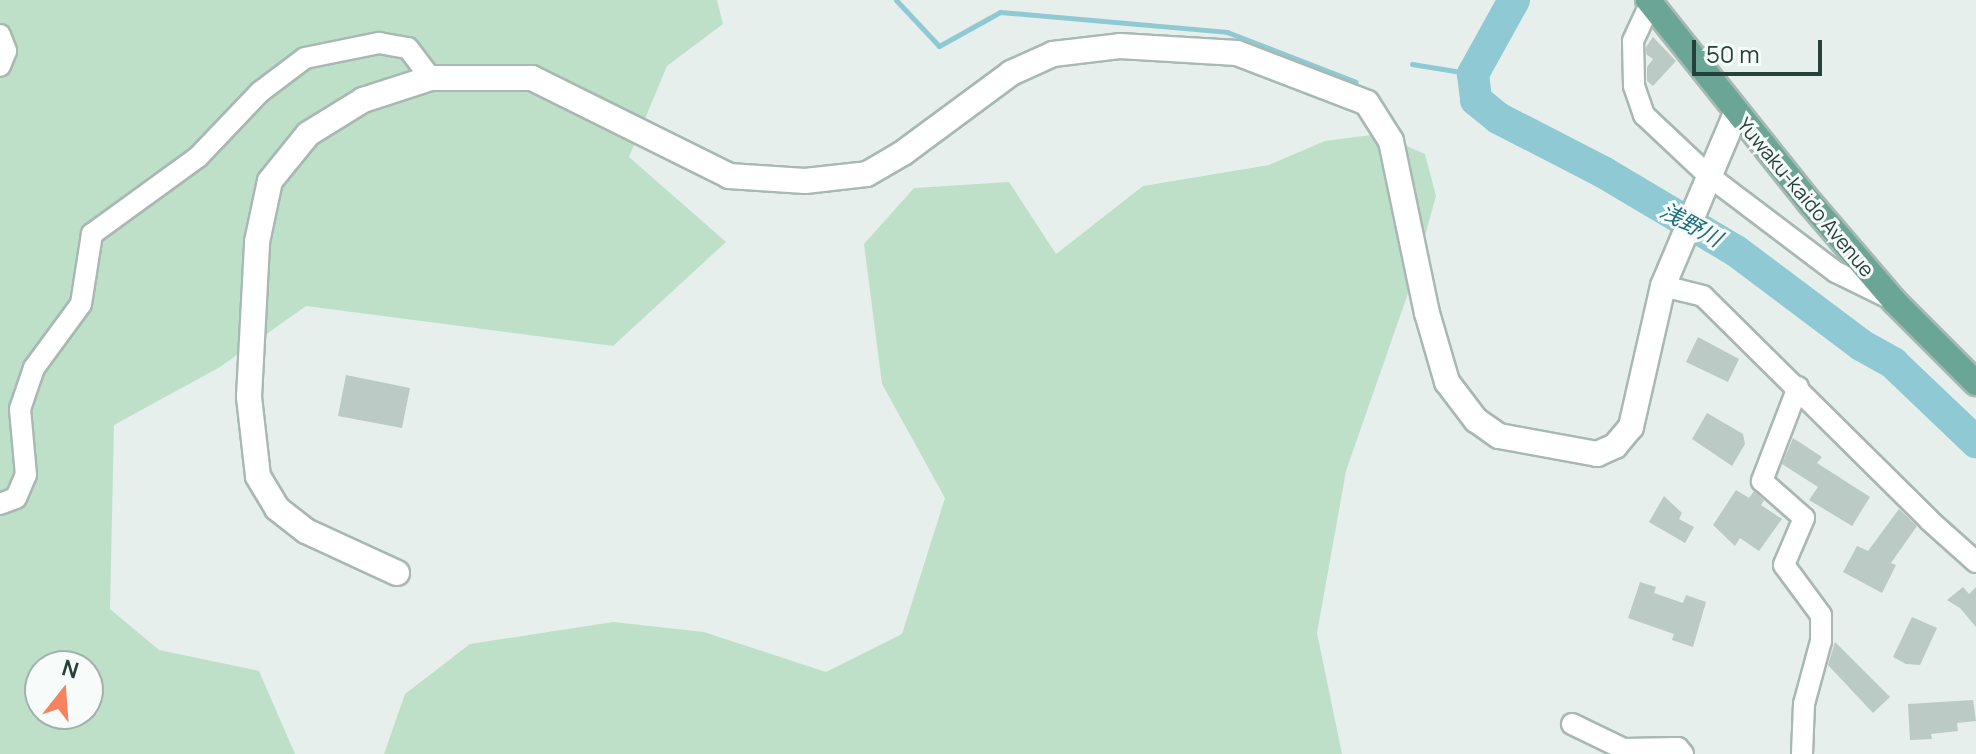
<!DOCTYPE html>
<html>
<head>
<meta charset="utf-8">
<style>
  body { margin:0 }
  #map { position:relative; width:1976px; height:754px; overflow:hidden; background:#e6efeb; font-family:Manrope,"Noto Sans JP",sans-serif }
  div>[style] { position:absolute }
  .green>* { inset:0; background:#bfe0c8 }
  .stream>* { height:5px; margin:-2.5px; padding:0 2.5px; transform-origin:2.5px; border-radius:2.5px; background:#8ec9d4 }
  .river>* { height:32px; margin:-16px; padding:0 16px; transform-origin:16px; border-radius:16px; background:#8ec9d4 }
  .building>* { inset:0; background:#bbcac4 }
  .roads { filter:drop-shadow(2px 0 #a8b8b2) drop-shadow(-2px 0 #a8b8b2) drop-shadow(0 2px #a8b8b2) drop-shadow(0 -2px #a8b8b2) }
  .minor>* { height:20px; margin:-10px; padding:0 10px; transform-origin:10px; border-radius:10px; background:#fff }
  .tertiary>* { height:24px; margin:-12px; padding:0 12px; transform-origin:12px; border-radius:12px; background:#fff }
  .primary>* { height:24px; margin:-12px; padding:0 12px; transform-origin:12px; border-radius:12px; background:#6aa596 }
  span { translate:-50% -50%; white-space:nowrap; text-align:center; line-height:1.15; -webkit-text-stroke:6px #f7fbf9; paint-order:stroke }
  .street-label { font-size:20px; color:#24423a }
  .water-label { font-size:22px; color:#1c6f80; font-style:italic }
  .north { position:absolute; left:24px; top:650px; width:80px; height:80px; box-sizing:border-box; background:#f7fbf9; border:2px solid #a3b1ad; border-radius:50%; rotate:17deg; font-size:22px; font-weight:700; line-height:32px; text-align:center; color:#24423a }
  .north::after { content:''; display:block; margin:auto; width:28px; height:36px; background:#f4845f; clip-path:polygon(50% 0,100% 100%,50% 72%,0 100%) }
  .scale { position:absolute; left:1692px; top:40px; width:130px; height:36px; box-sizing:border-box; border:4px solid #24423a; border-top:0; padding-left:10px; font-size:24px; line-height:28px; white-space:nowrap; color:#24423a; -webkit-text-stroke:6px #f7fbf9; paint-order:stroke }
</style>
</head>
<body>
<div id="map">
  <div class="green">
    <div style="clip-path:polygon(evenodd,0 0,717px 0,723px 24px,667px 66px,629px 157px,726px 242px,613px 346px,306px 306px,220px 367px,114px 425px,110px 609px,159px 650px,259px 671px,295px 754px,0 754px,0 0,40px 666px,88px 666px,88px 714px,40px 714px,40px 666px)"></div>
    <div style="clip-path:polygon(1379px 134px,1425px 154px,1436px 196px,1413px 279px,1346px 471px,1317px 633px,1342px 754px,384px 754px,405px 694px,470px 644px,613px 622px,704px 632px,826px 672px,902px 634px,945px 498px,882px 384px,864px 244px,914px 188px,1009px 182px,1056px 254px,1143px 186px,1269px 165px,1325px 141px)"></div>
  </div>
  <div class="stream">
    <div style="left:896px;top:0;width:63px;rotate:46.9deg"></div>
    <div style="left:939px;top:46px;width:70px;rotate:-29.1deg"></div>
    <div style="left:1000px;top:12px;width:228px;rotate:5deg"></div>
    <div style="left:1227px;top:32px;width:138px;rotate:21.2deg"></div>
    <div style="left:1412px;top:64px;width:62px;rotate:9.3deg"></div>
  </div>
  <div class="river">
    <div style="left:1514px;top:0;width:85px;rotate:119deg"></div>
    <div style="left:1473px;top:74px;width:26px;rotate:83deg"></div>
    <div style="left:1476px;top:100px;width:28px;rotate:39deg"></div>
    <div style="left:1498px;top:118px;width:118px;rotate:27.2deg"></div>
    <div style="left:1603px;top:172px;width:155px;rotate:30.7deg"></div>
    <div style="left:1736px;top:251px;width:156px;rotate:36.9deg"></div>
    <div style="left:1861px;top:345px;width:37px;rotate:29deg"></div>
    <div style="left:1893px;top:363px;width:115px;rotate:43.6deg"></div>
  </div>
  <div class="building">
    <div style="clip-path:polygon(1653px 37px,1676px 61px,1653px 86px,1647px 81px,1647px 67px,1653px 59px,1646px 54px,1646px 47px)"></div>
    <div style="clip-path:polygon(1698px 337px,1739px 359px,1728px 382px,1686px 362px)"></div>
    <div style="clip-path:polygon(346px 375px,410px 388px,402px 428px,338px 416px)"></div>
    <div style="clip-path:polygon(1707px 413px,1743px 434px,1745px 444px,1732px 466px,1692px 439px)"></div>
    <div style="clip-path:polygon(1793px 438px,1822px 457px,1817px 463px,1870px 497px,1852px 526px,1809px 500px,1818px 487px,1782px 464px)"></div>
    <div style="clip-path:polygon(1736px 490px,1749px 498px,1754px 491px,1764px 500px,1761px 505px,1782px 519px,1759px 551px,1740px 538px,1735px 546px,1713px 525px)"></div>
    <div style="clip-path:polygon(1664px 496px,1682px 513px,1679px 519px,1694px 527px,1685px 543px,1649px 522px)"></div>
    <div style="clip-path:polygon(1899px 509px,1917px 526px,1891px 563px,1896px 565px,1882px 593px,1843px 572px,1857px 546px,1868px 551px)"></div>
    <div style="clip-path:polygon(1640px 582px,1656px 587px,1654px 593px,1683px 603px,1686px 595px,1706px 602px,1693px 647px,1672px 640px,1674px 634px,1628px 618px)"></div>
    <div style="clip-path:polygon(1963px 587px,1969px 594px,1976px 587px,1976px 627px,1960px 608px,1947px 600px)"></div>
    <div style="clip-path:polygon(1912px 617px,1937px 628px,1920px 665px,1906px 664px,1893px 657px)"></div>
    <div style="clip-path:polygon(1835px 642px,1890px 697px,1873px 713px,1828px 665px)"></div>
    <div style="clip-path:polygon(1973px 700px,1976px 721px,1957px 723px,1958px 731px,1931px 734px,1932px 739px,1910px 740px,1908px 704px)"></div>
  </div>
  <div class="roads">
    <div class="minor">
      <div style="left:1652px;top:0;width:45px;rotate:114.9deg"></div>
      <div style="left:1633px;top:41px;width:45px;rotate:88.7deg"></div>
      <div style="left:1634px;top:86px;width:31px;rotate:71deg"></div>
      <div style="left:1644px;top:115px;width:89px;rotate:43.2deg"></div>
      <div style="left:1709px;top:176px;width:159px;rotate:37.1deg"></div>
      <div style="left:1836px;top:272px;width:59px;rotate:26.1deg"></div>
      <div style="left:0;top:35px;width:17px;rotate:69deg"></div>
      <div style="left:6px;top:51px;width:16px;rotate:112deg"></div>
      <div style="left:1663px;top:286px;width:41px;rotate:14deg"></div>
      <div style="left:1703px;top:296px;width:318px;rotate:44.7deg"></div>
      <div style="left:1929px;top:520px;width:63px;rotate:41.8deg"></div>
      <div style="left:1798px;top:387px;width:101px;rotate:111deg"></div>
      <div style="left:1762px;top:481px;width:56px;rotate:41.4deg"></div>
      <div style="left:1804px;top:518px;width:51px;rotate:113.1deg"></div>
      <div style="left:1784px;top:565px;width:62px;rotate:53.5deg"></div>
      <div style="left:1821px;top:615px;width:26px;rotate:90deg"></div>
      <div style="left:1821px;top:641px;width:65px;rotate:105.1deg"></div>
      <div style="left:1804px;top:704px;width:50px;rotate:92.3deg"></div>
      <div style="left:0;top:504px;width:17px;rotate:-21deg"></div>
      <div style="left:16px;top:498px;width:25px;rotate:-67deg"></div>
      <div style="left:26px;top:475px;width:66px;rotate:-95.2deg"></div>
      <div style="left:20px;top:409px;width:43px;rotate:-71.1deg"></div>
      <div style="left:34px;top:368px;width:79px;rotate:-53.7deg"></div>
      <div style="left:81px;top:304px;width:71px;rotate:-81.1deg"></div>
      <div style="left:92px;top:234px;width:131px;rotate:-36deg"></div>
      <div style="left:198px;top:157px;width:90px;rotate:-46.4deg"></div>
      <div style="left:260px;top:92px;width:56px;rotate:-37.1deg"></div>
      <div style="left:305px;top:58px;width:76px;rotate:-11.5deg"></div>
      <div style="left:379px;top:43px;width:29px;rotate:10deg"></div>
      <div style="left:408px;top:48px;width:38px;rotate:53deg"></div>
      <div style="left:1572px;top:724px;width:58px;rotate:25.7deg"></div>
      <div style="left:1624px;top:749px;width:54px;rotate:-1.1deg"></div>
      <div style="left:1678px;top:748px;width:8px;rotate:50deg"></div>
    </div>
    <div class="tertiary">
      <div style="left:397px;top:573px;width:100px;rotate:-155.2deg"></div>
      <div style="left:306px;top:531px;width:37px;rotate:-142deg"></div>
      <div style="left:277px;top:508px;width:37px;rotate:-121deg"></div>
      <div style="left:258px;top:476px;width:80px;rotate:-96.5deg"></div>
      <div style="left:249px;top:397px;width:155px;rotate:-87deg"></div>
      <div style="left:257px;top:242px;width:62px;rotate:-78deg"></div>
      <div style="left:270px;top:181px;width:60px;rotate:-51deg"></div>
      <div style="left:308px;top:134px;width:65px;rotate:-31.7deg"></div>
      <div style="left:363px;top:100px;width:71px;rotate:-17.9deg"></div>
      <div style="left:431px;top:78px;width:101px"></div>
      <div style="left:532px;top:78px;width:220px;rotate:26.4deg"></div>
      <div style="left:729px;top:176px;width:76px;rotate:3.8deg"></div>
      <div style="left:805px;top:181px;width:62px;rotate:-6.4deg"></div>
      <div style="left:867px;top:174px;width:42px;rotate:-30.3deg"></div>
      <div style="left:903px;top:153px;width:134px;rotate:-36.5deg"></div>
      <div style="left:1011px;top:73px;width:46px;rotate:-24.3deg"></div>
      <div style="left:1053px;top:54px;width:67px;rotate:-6.8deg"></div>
      <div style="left:1120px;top:46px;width:117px;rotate:3.4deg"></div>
      <div style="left:1237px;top:53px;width:139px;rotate:21deg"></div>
      <div style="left:1367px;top:103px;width:45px;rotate:57.7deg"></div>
      <div style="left:1391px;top:141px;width:176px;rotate:78.2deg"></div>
      <div style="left:1427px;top:313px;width:72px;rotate:73.8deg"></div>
      <div style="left:1447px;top:382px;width:48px;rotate:52.7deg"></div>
      <div style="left:1476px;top:420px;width:28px;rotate:35deg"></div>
      <div style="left:1499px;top:436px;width:100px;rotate:10.4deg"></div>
      <div style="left:1597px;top:454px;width:20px;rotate:-24deg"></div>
      <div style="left:1615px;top:446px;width:25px;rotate:-50deg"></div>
      <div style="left:1631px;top:427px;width:145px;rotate:-77.2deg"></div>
      <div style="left:1663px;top:286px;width:188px;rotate:-67.1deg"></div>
    </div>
    <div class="primary">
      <div style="left:1648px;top:0;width:261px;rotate:51.4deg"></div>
      <div style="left:1811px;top:204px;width:128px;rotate:49.4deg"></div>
      <div style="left:1894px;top:301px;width:116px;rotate:45deg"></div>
    </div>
  </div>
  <div class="street-label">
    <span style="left:1806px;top:197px;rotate:50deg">Yuwaku-kaido Avenue</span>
  </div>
  <div class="water-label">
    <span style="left:1691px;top:225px;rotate:29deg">浅野川</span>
  </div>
  <div class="north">N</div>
  <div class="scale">50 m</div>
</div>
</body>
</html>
